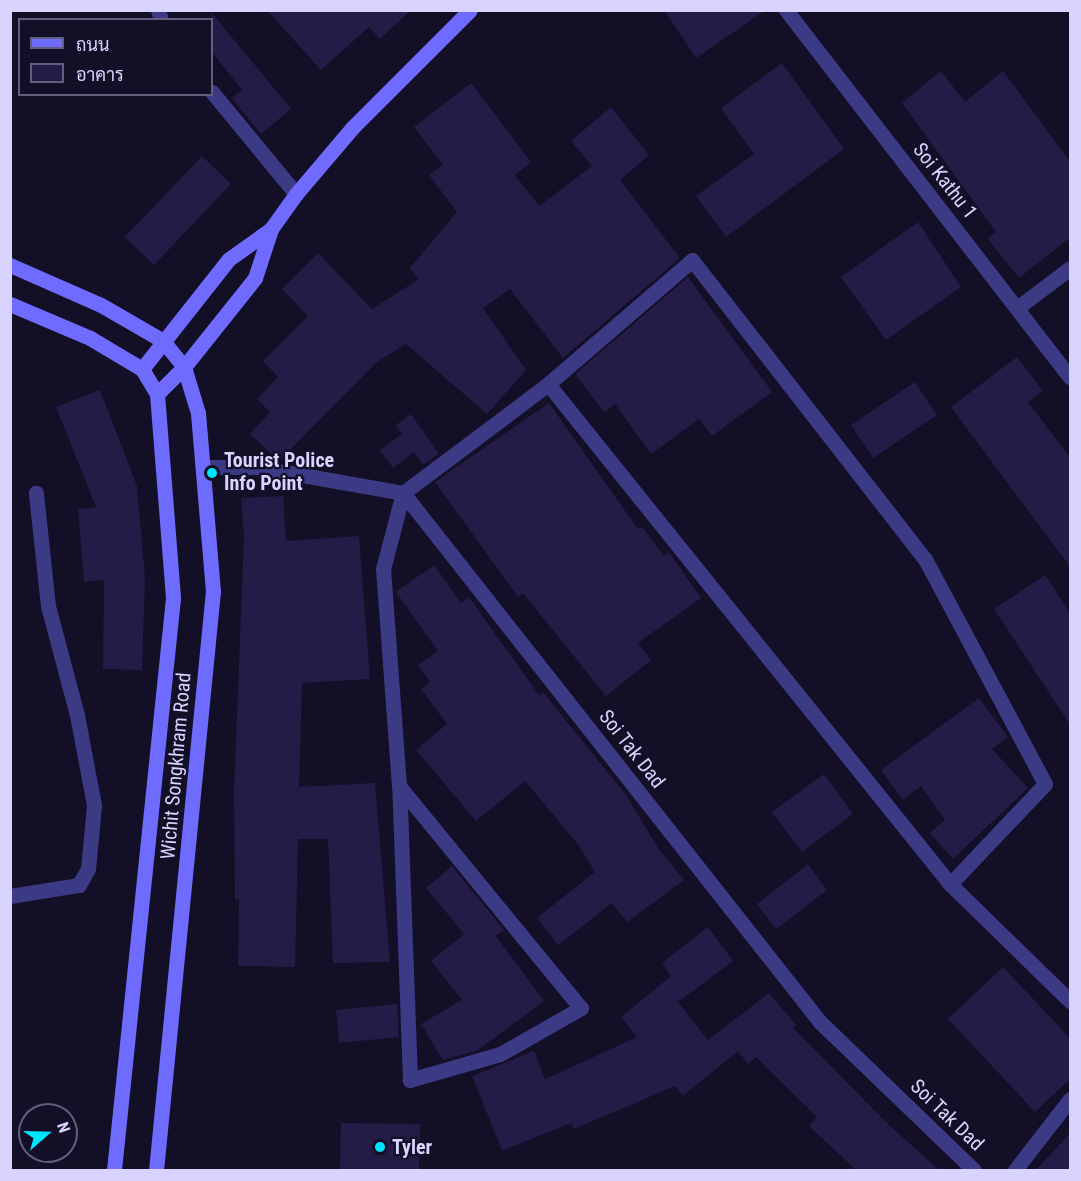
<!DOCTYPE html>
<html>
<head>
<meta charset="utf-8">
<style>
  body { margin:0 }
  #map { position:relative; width:1081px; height:1181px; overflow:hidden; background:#130f26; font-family:"Roboto Condensed",Sarabun,sans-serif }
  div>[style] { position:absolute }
  .building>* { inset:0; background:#241b47 }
  .street>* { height:15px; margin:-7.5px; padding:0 7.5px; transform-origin:7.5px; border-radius:7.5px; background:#3d3a85 }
  .secondary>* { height:15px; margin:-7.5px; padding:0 7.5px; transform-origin:7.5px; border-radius:7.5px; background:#6f6bff }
  .dots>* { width:16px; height:16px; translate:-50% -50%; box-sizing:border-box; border:3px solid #130f26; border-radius:50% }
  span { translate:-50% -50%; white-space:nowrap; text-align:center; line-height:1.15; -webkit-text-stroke:4.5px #130f26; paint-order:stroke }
  .street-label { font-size:20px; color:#d9d4ff }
  .poi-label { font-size:20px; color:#d9d4ff; font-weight:700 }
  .left { translate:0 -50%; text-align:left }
  .frame { position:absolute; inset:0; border:12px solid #d9d4ff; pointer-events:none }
  .legend { position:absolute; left:18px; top:18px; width:195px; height:78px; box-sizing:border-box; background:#130f26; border:2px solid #625e7d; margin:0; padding:8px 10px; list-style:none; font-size:18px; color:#d9d4ff }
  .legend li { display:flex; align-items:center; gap:12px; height:30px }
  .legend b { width:30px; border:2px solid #625e7d }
  .north { position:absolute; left:18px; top:1103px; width:60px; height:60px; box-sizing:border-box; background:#130f26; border:2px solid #625e7d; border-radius:50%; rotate:70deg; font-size:16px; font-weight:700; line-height:24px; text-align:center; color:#d9d4ff }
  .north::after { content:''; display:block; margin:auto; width:21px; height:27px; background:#00e5ff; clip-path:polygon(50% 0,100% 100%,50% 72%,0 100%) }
</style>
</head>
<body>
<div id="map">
  <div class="building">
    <div style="clip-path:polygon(267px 10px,411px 10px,380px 39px,369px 27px,321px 70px)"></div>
    <div style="clip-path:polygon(664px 10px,766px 10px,696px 58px)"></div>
    <div style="clip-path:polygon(212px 13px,291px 109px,261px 134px,232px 98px,242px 90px,212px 52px)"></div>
    <div style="clip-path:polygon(782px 63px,844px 149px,726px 237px,696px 196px,754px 154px,721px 108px)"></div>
    <div style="clip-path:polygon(941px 71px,965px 102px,1003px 71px,1071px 163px,1071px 237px,1019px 278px,988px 239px,996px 232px,902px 103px)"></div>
    <div style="clip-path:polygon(471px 83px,531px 162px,515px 175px,539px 206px,592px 166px,571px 141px,611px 107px,649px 155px,620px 180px,680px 258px,563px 358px,510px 289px,483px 308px,526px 370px,487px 414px,406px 344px,377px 362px,279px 461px,250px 434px,270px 412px,257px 399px,278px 377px,263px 361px,308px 316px,282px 289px,318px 253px,372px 309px,418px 280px,410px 268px,457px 212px,429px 175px,443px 165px,414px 127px)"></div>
    <div style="clip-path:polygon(202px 156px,231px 184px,154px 265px,125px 237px)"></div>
    <div style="clip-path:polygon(918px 222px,961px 287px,886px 340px,841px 277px)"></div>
    <div style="clip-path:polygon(688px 277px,772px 392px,712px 436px,699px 419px,651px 454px,615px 404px,604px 412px,575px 374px)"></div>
    <div style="clip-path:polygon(1017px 357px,1043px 391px,1028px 402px,1071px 459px,1071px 568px,951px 407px)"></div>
    <div style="clip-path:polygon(915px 382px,937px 415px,873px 458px,851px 425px)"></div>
    <div style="clip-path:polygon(100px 390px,137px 486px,145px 577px,142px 670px,103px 669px,104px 580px,84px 582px,78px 509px,96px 507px,56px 407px)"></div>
    <div style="clip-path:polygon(549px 403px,638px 529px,642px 527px,664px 556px,669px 552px,701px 598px,638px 643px,651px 660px,606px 696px,523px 593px,518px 597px,435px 482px)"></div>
    <div style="clip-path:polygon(411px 414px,439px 454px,423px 465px,414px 452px,393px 468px,380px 450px,402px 434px,396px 425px)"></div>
    <div style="clip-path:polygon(283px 496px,286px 541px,359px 536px,370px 679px,302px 683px,299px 787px,375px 783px,390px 962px,333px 963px,328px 839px,298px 839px,295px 967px,238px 966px,239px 899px,235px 899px,234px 792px,244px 536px,241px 498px)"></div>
    <div style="clip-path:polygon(434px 565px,461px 603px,469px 597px,539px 695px,543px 692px,626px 795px,658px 848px,684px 880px,627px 922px,612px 903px,558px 945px,537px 918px,595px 872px,577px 843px,525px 781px,476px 821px,416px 750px,447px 724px,421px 689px,430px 682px,418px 665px,438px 651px,396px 592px)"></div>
    <div style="clip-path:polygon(1045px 575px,1071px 614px,1071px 726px,994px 609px)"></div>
    <div style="clip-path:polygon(979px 698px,1008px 737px,992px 749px,1028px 788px,953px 859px,930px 833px,945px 820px,921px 786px,903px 800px,881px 770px)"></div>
    <div style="clip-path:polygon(824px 774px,853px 814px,802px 852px,772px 812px)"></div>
    <div style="clip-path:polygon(808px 864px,827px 890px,776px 929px,757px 904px)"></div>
    <div style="clip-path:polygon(452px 866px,504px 930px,496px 936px,544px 1001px,478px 1050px,443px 1060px,421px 1024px,462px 1000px,431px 961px,464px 934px,426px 888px)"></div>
    <div style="clip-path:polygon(708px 927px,733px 961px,678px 1002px,708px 1040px,769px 993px,796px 1025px,793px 1028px,888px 1124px,939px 1170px,856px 1170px,809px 1126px,817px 1117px,756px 1057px,748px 1064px,738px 1051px,683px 1096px,675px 1086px,574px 1129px,571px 1123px,502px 1151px,472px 1076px,534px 1051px,545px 1079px,637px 1037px,621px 1017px,671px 976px,662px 963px)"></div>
    <div style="clip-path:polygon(1003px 967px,1071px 1039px,1071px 1078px,1035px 1112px,948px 1019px)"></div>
    <div style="clip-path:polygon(397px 1004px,399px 1037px,339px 1043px,336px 1010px)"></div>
    <div style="clip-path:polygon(341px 1123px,420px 1124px,419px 1170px,340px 1170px)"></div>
    <div style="clip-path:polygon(1071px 1132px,1071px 1170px,1036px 1170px)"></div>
  </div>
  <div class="street">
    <div style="left:158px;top:10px;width:10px;rotate:73deg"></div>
    <div style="left:786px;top:10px;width:464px;rotate:52.3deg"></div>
    <div style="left:212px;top:92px;width:132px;rotate:50.5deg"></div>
    <div style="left:1017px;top:308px;width:66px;rotate:-37deg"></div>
    <div style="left:548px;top:384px;width:642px;rotate:51.2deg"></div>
    <div style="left:950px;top:884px;width:168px;rotate:44.3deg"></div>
    <div style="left:205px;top:467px;width:52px"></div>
    <div style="left:257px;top:467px;width:148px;rotate:10.1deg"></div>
    <div style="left:403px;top:493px;width:674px;rotate:51.75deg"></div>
    <div style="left:820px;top:1022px;width:214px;rotate:43.9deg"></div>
    <div style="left:399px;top:786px;width:287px;rotate:50.7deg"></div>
    <div style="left:581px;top:1008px;width:93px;rotate:150.4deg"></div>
    <div style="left:500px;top:1054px;width:94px;rotate:163.9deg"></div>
    <div style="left:410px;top:1080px;width:294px;rotate:-92.1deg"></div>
    <div style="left:399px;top:786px;width:218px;rotate:-94.2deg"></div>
    <div style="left:383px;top:569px;width:79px;rotate:-75.3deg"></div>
    <div style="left:403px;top:493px;width:181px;rotate:-36.9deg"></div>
    <div style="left:548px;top:384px;width:190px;rotate:-40.7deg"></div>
    <div style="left:692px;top:260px;width:379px;rotate:52.1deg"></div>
    <div style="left:925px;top:559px;width:255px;rotate:61.9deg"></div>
    <div style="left:1045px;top:784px;width:138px;rotate:133.5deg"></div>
    <div style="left:10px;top:896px;width:70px;rotate:-9.1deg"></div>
    <div style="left:79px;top:885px;width:18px;rotate:-61deg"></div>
    <div style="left:88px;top:869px;width:64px;rotate:-84.6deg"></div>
    <div style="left:94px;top:805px;width:92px;rotate:-100.7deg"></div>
    <div style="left:77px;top:715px;width:113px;rotate:-104.9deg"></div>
    <div style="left:48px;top:606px;width:114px;rotate:-96.1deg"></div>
    <div style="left:1015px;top:1170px;width:90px;rotate:-52.2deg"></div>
  </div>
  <div class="secondary">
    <div style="left:10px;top:265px;width:99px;rotate:23.7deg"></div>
    <div style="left:101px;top:305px;width:72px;rotate:30.1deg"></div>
    <div style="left:163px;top:341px;width:33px;rotate:51deg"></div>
    <div style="left:184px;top:367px;width:48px;rotate:73.1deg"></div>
    <div style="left:198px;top:413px;width:179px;rotate:85.2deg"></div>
    <div style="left:213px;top:591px;width:582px;rotate:95.62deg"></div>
    <div style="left:10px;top:304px;width:87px;rotate:23deg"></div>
    <div style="left:90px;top:338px;width:61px;rotate:30.8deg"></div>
    <div style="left:142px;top:369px;width:29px;rotate:59deg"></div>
    <div style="left:157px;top:394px;width:205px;rotate:85.5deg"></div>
    <div style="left:173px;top:598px;width:575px;rotate:95.89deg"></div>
    <div style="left:142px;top:369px;width:140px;rotate:-51.7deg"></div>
    <div style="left:229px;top:259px;width:52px;rotate:-35.5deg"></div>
    <div style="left:157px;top:394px;width:38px;rotate:-45deg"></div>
    <div style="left:184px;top:367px;width:114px;rotate:-51.4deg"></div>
    <div style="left:255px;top:278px;width:52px;rotate:-71.9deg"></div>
    <div style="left:271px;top:229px;width:43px;rotate:-54.5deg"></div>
    <div style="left:296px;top:194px;width:88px;rotate:-49.6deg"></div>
    <div style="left:353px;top:127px;width:165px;rotate:-45deg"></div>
  </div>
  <div class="dots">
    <div style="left:212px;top:473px;background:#00e5ff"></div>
    <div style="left:380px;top:1147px;background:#00e5ff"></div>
  </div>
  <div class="street-label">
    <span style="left:945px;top:181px;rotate:52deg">Soi Kathu 1</span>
    <span style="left:632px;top:749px;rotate:52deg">Soi Tak Dad</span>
    <span style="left:176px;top:766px;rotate:-85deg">Wichit Songkhram Road</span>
    <span style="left:947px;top:1115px;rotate:44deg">Soi Tak Dad</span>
  </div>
  <div class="poi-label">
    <span class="left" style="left:224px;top:472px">Tourist Police<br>Info Point</span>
    <span class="left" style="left:392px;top:1147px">Tyler</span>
  </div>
  <div class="frame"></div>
  <ul class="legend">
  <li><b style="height:8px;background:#6f6bff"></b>ถนน</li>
  <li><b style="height:16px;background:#241b47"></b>อาคาร</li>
  </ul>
  <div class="north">N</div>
</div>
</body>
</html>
